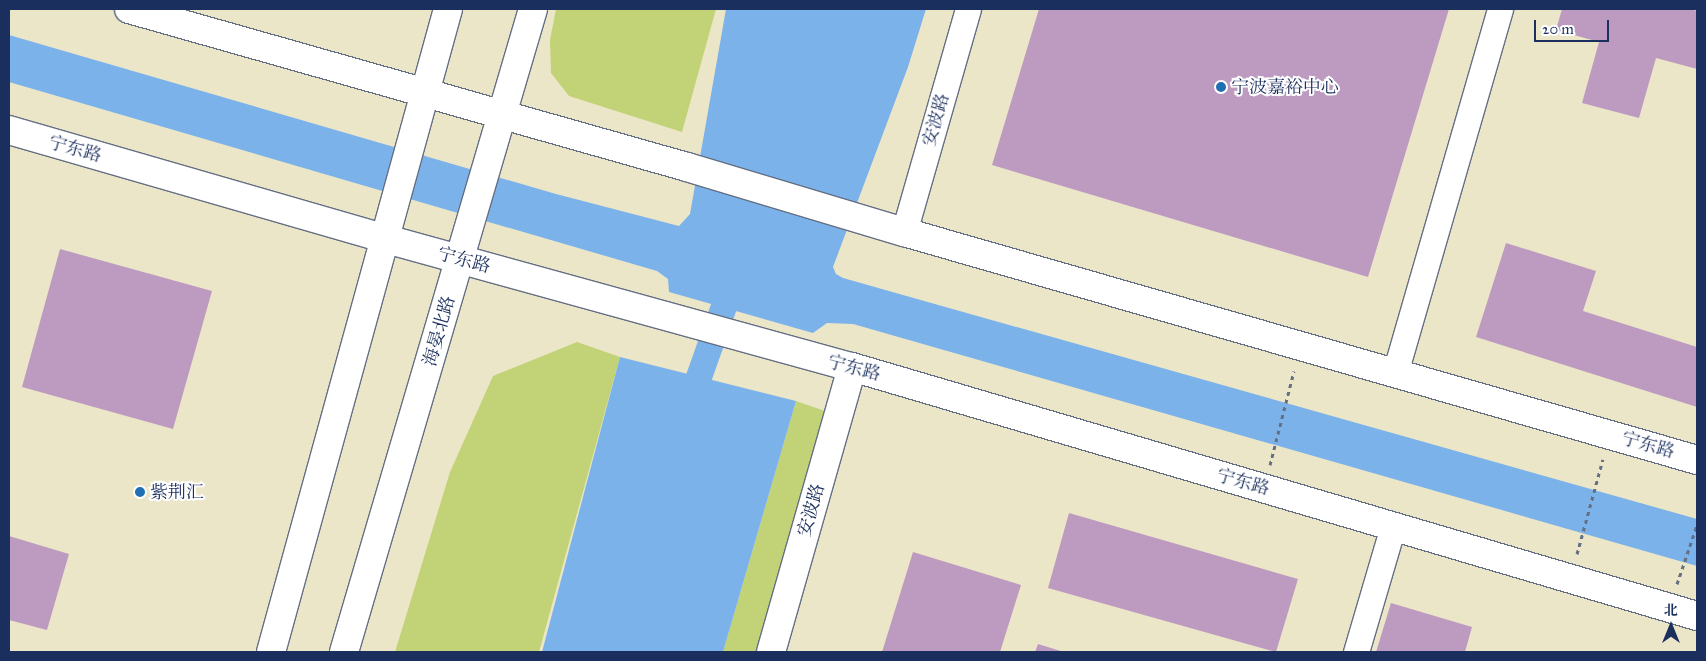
<!DOCTYPE html>
<html>
<head>
<meta charset="utf-8">
<style>
  body { margin:0 }
  #map { position:relative; width:1706px; height:661px; overflow:hidden; background:#ece6c9; font-family:"IM FELL Great Primer","Noto Serif SC",serif }
  div>[style] { position:absolute }
  .green>* { inset:0; background:#c1d376 }
  .water>* { inset:0; background:#7cb2ea }
  .canal>* { height:26px; margin:-13px; padding:0 13px; transform-origin:13px; border-radius:13px; background:#7cb2ea }
  .building>* { inset:0; background:#bd9bc0 }
  .path>* { height:3px; margin-top:-1.5px; transform-origin:0; background:repeating-linear-gradient(90deg,#646f83 0 4px,transparent 0 8px) }
  .roads { filter:drop-shadow(1px 0 #646f83) drop-shadow(-1px 0 #646f83) drop-shadow(0 1px #646f83) drop-shadow(0 -1px #646f83) }
  .minor>* { height:25px; margin:-12.5px; padding:0 12.5px; transform-origin:12.5px; border-radius:12.5px; background:#fff }
  .tertiary>* { height:28px; margin:-14px; padding:0 14px; transform-origin:14px; border-radius:14px; background:#fff }
  .secondary>* { height:28px; margin:-14px; padding:0 14px; transform-origin:14px; border-radius:14px; background:#fff }
  .primary>* { height:28px; margin:-14px; padding:0 14px; transform-origin:14px; border-radius:14px; background:#fff }
  .dots>* { width:14px; height:14px; translate:-50% -50%; box-sizing:border-box; border:2px solid #fff; border-radius:50% }
  span { translate:-50% -50%; white-space:nowrap; text-align:center; line-height:1.15; -webkit-text-stroke:4px #fff; paint-order:stroke }
  .poi-label { font-size:18px; color:#1b2f5e }
  .left { translate:0 -50%; text-align:left }
  .street-label { font-size:18px; color:#1b2f5e }
  .frame { position:absolute; inset:0; border:10px solid #1b2f5e; pointer-events:none }
  .north { position:absolute; left:1646px; top:601px; width:50px; height:50px; -webkit-text-stroke:4px #fff; paint-order:stroke; rotate:0deg; font-size:14px; font-weight:700; line-height:20px; text-align:center; color:#1b2f5e }
  .north::after { content:''; display:block; margin:auto; width:18px; height:22px; background:#1b2f5e; clip-path:polygon(50% 0,100% 100%,50% 72%,0 100%) }
  .scale { position:absolute; left:1534px; top:20px; width:75px; height:22px; box-sizing:border-box; border:2px solid #1b2f5e; border-top:0; padding-left:6px; font-size:15px; line-height:18px; white-space:nowrap; color:#1b2f5e; -webkit-text-stroke:4px #fff; paint-order:stroke }
</style>
</head>
<body>
<div id="map">
  <div class="green">
    <div style="clip-path:polygon(556px 9px,716px 9px,682px 132px,569px 96px,551px 73px,550px 40px)"></div>
    <div style="clip-path:polygon(577px 342px,620px 357px,539px 652px,395px 652px,450px 472px,493px 376px)"></div>
    <div style="clip-path:polygon(796px 401px,825px 411px,756px 652px,723px 652px)"></div>
  </div>
  <div class="water">
    <div style="clip-path:polygon(726px 9px,926px 9px,908px 67px,833px 267px,836px 274px,843px 278px,1697px 519px,1697px 566px,853px 324px,827px 323px,813px 333px,669px 292px,668px 279px,657px 271px,9px 82px,9px 35px,556px 194px,679px 226px,690px 214px)"></div>
    <div style="clip-path:polygon(620px 357px,796px 401px,723px 652px,542px 652px)"></div>
  </div>
  <div class="canal">
    <div style="left:687px;top:411px;width:146px;rotate:-70.5deg"></div>
  </div>
  <div class="building">
    <div style="clip-path:polygon(1039px 9px,1449px 9px,1368px 277px,992px 165px)"></div>
    <div style="clip-path:polygon(1562px 9px,1690px 9px,1697px 11px,1697px 69px,1656px 58px,1639px 118px,1582px 103px,1599px 42px,1556px 30px)"></div>
    <div style="clip-path:polygon(1506px 243px,1596px 271px,1583px 311px,1697px 347px,1697px 407px,1476px 337px)"></div>
    <div style="clip-path:polygon(60px 249px,212px 291px,173px 429px,22px 387px)"></div>
    <div style="clip-path:polygon(1069px 513px,1298px 579px,1276px 652px,1048px 588px)"></div>
    <div style="clip-path:polygon(9px 536px,69px 554px,47px 630px,9px 620px)"></div>
    <div style="clip-path:polygon(913px 552px,1021px 585px,1000px 652px,882px 652px)"></div>
    <div style="clip-path:polygon(1391px 603px,1472px 627px,1465px 652px,1376px 652px)"></div>
    <div style="clip-path:polygon(1038px 644px,1064px 652px,1035px 652px)"></div>
  </div>
  <div class="path">
    <div style="left:1270px;top:465px;width:97px;rotate:-75.7deg"></div>
    <div style="left:1577px;top:554px;width:98px;rotate:-74.7deg"></div>
    <div style="left:1677px;top:584px;width:62px;rotate:-71.3deg"></div>
  </div>
  <div class="roads">
    <div class="minor">
      <div style="left:904px;top:232px;width:232px;rotate:-74deg"></div>
      <div style="left:1395px;top:373px;width:379px;rotate:-73.9deg"></div>
      <div style="left:1356px;top:652px;width:131px;rotate:-73.6deg"></div>
    </div>
    <div class="tertiary">
      <div style="left:771px;top:652px;width:296px;rotate:-74.1deg"></div>
    </div>
    <div class="secondary">
      <div style="left:271px;top:652px;width:667px;rotate:-74.61deg"></div>
      <div style="left:344px;top:652px;width:670px;rotate:-73.62deg"></div>
    </div>
    <div class="primary">
      <div style="left:129px;top:9px;width:580px;rotate:15.81deg"></div>
      <div style="left:687px;top:167px;width:227px;rotate:16.7deg"></div>
      <div style="left:904px;top:232px;width:825px;rotate:16.04deg"></div>
      <div style="left:9px;top:130px;width:392px;rotate:16.1deg"></div>
      <div style="left:386px;top:239px;width:483px;rotate:15.4deg"></div>
      <div style="left:852px;top:367px;width:881px;rotate:16.42deg"></div>
    </div>
  </div>
  <div class="dots">
    <div style="left:1221px;top:87px;background:#1f6fb2"></div>
    <div style="left:140px;top:492px;background:#1f6fb2"></div>
  </div>
  <div class="poi-label">
    <span class="left" style="left:1231px;top:87px">宁波嘉裕中心</span>
    <span class="left" style="left:150px;top:492px">紫荆汇</span>
  </div>
  <div class="street-label">
    <span style="left:936px;top:120px;rotate:-74deg">安波路</span>
    <span style="left:75px;top:149px;rotate:16deg">宁东路</span>
    <span style="left:464px;top:260px;rotate:15deg">宁东路</span>
    <span style="left:439px;top:331px;rotate:-74deg">海晏北路</span>
    <span style="left:854px;top:368px;rotate:15deg">宁东路</span>
    <span style="left:1648px;top:445px;rotate:16deg">宁东路</span>
    <span style="left:1243px;top:482px;rotate:16deg">宁东路</span>
    <span style="left:811px;top:510px;rotate:-74deg">安波路</span>
  </div>
  <div class="frame"></div>
  <div class="north">北</div>
  <div class="scale">20 m</div>
</div>
</body>
</html>
